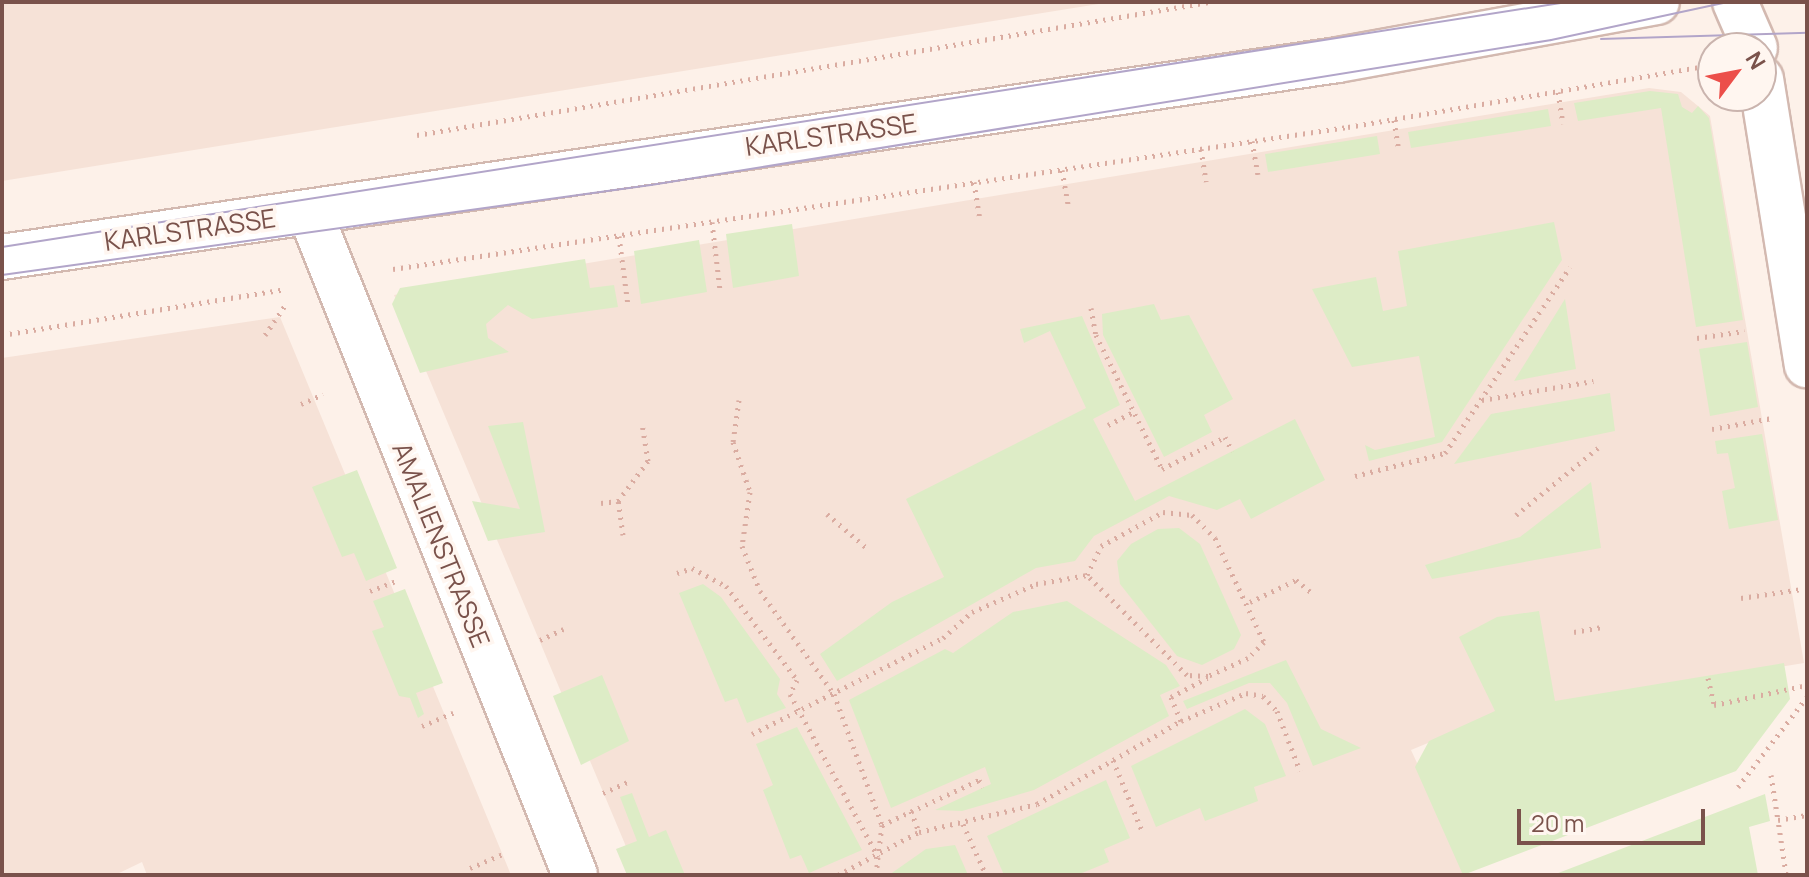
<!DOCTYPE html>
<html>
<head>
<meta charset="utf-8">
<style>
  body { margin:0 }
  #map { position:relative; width:1809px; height:877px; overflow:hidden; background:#fdf1e9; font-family:Manrope,sans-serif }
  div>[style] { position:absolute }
  .residential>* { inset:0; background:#f6e2d7 }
  .green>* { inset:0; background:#ddecc6 }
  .path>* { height:5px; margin-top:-2.5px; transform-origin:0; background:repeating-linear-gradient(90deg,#daaca1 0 2px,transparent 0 8px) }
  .roads { filter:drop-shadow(2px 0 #d3b9b0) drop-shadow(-2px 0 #d3b9b0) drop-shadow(0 2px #d3b9b0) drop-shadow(0 -2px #d3b9b0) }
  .street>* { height:44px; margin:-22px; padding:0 22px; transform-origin:22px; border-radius:22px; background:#fff }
  .secondary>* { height:44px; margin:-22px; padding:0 22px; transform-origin:22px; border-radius:22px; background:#fff }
  .tram>* { height:2px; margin:-1px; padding:0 1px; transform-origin:1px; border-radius:1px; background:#b2a5c9 }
  span { translate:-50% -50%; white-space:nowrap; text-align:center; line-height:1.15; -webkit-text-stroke:7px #fff6f0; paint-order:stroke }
  .street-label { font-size:26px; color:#7a524b }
  .frame { position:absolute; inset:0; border:4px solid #7a524b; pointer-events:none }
  .north { position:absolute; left:1697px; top:32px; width:80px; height:80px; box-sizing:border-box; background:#fff6f0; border:2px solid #cab4ae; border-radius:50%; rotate:58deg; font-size:22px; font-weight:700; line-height:32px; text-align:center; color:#7a524b }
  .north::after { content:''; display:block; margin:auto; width:28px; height:36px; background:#ec4f4a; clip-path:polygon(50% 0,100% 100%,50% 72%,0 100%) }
  .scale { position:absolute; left:1517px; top:809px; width:188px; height:36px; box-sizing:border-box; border:4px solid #7a524b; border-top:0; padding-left:10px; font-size:24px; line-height:28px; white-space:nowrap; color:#7a524b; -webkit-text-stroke:6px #fff6f0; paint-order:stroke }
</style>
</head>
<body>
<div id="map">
  <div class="residential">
    <div style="clip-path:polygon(2px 2px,1111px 2px,2px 181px)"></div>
    <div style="clip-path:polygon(1649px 88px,1681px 92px,1710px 116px,1804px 663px,1498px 714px,1411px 750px,1469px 875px,638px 875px,394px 295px)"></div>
    <div style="clip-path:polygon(280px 317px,511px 875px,147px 875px,142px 862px,115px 875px,2px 875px,2px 358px)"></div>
  </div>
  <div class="green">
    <div style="clip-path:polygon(1650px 91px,1678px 94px,1682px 107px,1692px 113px,1698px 106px,1709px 118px,1743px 320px,1696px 327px,1661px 108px,1578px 121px,1574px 103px)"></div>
    <div style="clip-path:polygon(1548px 109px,1551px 126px,1411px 148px,1408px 132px)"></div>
    <div style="clip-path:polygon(1377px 136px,1380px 154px,1268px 172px,1265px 154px)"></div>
    <div style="clip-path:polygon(1554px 222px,1562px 260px,1442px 442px,1369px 461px,1365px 445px,1375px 450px,1435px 437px,1419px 356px,1352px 367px,1312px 289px,1376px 277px,1383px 311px,1407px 306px,1398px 251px)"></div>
    <div style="clip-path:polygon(792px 224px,799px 276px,733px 288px,726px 234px)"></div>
    <div style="clip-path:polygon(699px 240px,707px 292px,641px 304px,634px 251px)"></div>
    <div style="clip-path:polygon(585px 259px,590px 288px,614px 285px,618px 307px,532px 319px,508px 305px,486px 324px,488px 338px,509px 352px,420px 373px,392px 304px,400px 288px)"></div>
    <div style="clip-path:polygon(1565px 299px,1576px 369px,1514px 381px)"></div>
    <div style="clip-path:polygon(1154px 304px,1161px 320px,1189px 315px,1233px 399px,1204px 415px,1212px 432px,1164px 457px,1103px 335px,1102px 314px)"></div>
    <div style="clip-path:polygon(1082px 316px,1120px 405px,1093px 419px,1135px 501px,1295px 419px,1325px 480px,1251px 519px,1240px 499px,1217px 510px,1169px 496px,1094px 536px,1075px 561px,1036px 568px,837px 681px,820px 654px,892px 602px,944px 577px,906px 499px,1086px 408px,1050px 331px,1024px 343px,1020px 329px)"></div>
    <div style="clip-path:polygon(1747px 342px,1758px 407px,1710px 416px,1699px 349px)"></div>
    <div style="clip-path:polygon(1610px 393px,1615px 431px,1454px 464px,1491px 414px)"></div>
    <div style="clip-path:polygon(523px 422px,545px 532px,488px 541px,472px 501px,520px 509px,488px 426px)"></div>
    <div style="clip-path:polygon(1762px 434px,1778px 520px,1729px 529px,1722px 491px,1735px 488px,1728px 453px,1717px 454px,1715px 441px)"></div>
    <div style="clip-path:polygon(357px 470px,397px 568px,366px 581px,354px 553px,342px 557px,312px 487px)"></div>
    <div style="clip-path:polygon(1591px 482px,1601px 548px,1432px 579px,1425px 565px,1520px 537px)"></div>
    <div style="clip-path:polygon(1179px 528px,1200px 544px,1241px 635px,1234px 649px,1202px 665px,1177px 656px,1120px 584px,1117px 561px,1131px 544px,1158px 529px)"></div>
    <div style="clip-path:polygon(703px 584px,721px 597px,780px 679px,777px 694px,786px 708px,747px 723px,737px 698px,725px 702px,679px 593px)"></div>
    <div style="clip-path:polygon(405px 589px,443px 683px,416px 693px,424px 714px,418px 718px,410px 698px,399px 696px,372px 631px,384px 627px,373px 601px)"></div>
    <div style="clip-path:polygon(1067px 601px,1166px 665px,1180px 686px,1160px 695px,1169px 716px,1034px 790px,962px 811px,935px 810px,991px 784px,985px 767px,891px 808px,849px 700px,945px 649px,953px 653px,1013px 612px)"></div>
    <div style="clip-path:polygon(1539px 611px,1555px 701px,1784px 663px,1790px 699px,1736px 771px,1463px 875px,1415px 767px,1429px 741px,1495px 711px,1459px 637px,1497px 617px)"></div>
    <div style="clip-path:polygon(1286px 660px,1321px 729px,1361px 748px,1313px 766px,1287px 703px,1270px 683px,1249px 683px,1187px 709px,1183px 701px)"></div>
    <div style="clip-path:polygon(602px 675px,629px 741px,581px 765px,553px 696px)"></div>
    <div style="clip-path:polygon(1245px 709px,1265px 724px,1286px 776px,1254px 787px,1258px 801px,1205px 821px,1200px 808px,1156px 827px,1131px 766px)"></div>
    <div style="clip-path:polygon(797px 727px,862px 850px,809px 873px,801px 855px,790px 859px,763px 790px,773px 785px,756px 744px)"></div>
    <div style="clip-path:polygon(1106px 780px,1130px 838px,1104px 849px,1109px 862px,1077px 875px,1004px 875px,987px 836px)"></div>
    <div style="clip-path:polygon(632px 793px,649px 837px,666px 830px,685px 875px,627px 875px,616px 849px,637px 841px,620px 797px)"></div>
    <div style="clip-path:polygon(1765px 794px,1770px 821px,1749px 827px,1758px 875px,1553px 875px)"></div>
    <div style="clip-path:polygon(955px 845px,968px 875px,889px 875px,926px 849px)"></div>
  </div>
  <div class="path">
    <div style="left:1558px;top:92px;width:32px;rotate:81deg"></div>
    <div style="left:1394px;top:120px;width:30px;rotate:81deg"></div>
    <div style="left:417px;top:135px;width:803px;rotate:-9.53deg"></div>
    <div style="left:1252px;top:141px;width:34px;rotate:80deg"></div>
    <div style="left:1201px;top:149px;width:33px;rotate:81deg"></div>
    <div style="left:1062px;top:170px;width:35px;rotate:80deg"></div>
    <div style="left:974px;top:182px;width:36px;rotate:81deg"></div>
    <div style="left:712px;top:222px;width:68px;rotate:83.3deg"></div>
    <div style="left:619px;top:236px;width:70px;rotate:82.6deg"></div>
    <div style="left:393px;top:269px;width:965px;rotate:-8.46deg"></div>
    <div style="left:1348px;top:127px;width:360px;rotate:-9.7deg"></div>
    <div style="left:1091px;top:308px;width:27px;rotate:80deg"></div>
    <div style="left:1096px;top:335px;width:149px;rotate:63.8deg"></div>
    <div style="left:1162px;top:469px;width:71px;rotate:-26.9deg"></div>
    <div style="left:1225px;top:437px;width:16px;rotate:63deg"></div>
    <div style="left:2px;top:335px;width:283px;rotate:-9.2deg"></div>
    <div style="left:265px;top:335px;width:37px;rotate:-56deg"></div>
    <div style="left:1697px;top:338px;width:48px;rotate:-8.5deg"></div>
    <div style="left:739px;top:400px;width:42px;rotate:98.1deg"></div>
    <div style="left:733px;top:442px;width:53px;rotate:71.2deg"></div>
    <div style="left:750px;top:492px;width:55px;rotate:98.4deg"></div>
    <div style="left:742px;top:546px;width:48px;rotate:68.2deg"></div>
    <div style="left:760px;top:591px;width:127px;rotate:54.3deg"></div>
    <div style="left:834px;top:694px;width:140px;rotate:69.9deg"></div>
    <div style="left:882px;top:825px;width:32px;rotate:97deg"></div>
    <div style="left:1482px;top:400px;width:113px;rotate:-9.7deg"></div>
    <div style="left:301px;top:404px;width:24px;rotate:-24deg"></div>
    <div style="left:1108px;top:425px;width:29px;rotate:-27deg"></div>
    <div style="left:1712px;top:429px;width:61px;rotate:-10.4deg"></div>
    <div style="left:1355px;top:476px;width:93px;rotate:-14.3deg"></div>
    <div style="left:1445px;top:453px;width:224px;rotate:-56.1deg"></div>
    <div style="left:601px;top:503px;width:17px;rotate:-7deg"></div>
    <div style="left:827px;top:514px;width:54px;rotate:40.5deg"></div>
    <div style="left:1516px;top:515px;width:106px;rotate:-39.3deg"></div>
    <div style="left:623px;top:535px;width:34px;rotate:-98deg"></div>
    <div style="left:618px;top:501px;width:50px;rotate:-53.1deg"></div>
    <div style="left:648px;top:461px;width:37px;rotate:-99deg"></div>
    <div style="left:677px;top:573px;width:16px;rotate:-18deg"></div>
    <div style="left:692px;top:568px;width:38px;rotate:28deg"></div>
    <div style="left:726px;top:586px;width:118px;rotate:52.9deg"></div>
    <div style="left:797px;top:680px;width:16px;rotate:117deg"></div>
    <div style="left:790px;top:694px;width:185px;rotate:61.6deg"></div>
    <div style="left:878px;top:857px;width:18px;rotate:96deg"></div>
    <div style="left:370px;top:591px;width:30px;rotate:-21deg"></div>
    <div style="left:1741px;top:598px;width:62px;rotate:-8.4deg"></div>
    <div style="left:1250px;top:602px;width:51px;rotate:-25.6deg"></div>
    <div style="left:1296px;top:580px;width:22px;rotate:39deg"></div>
    <div style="left:1574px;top:632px;width:27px;rotate:-10deg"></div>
    <div style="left:540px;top:640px;width:26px;rotate:-25deg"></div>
    <div style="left:1708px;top:678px;width:28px;rotate:77deg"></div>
    <div style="left:1714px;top:705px;width:95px;rotate:-12.1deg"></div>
    <div style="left:1181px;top:721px;width:26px;rotate:-113deg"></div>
    <div style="left:1171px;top:697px;width:41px;rotate:-27.8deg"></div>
    <div style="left:422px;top:726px;width:34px;rotate:-23deg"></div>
    <div style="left:752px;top:734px;width:214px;rotate:-26.7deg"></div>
    <div style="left:943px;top:638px;width:39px;rotate:-42deg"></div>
    <div style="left:972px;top:612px;width:70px;rotate:-23.6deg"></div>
    <div style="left:1036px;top:584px;width:52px;rotate:-10deg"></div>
    <div style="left:1087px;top:575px;width:32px;rotate:-64deg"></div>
    <div style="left:1101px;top:546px;width:71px;rotate:-28.7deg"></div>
    <div style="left:1163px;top:512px;width:29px;rotate:6deg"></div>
    <div style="left:1192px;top:515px;width:33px;rotate:45deg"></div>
    <div style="left:1215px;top:538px;width:115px;rotate:64.8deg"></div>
    <div style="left:1264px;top:642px;width:23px;rotate:135deg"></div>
    <div style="left:1248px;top:658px;width:44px;rotate:155.8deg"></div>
    <div style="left:1208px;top:676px;width:21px;rotate:-177deg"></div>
    <div style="left:1187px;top:675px;width:141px;rotate:-135deg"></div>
    <div style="left:1113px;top:760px;width:79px;rotate:67.7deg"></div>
    <div style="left:1771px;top:775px;width:46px;rotate:81.2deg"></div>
    <div style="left:1738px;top:787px;width:113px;rotate:-52.5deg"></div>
    <div style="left:603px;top:793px;width:27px;rotate:-24deg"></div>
    <div style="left:911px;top:811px;width:22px;rotate:69deg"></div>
    <div style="left:963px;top:824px;width:56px;rotate:65.7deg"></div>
    <div style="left:882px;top:825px;width:107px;rotate:-24.9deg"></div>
    <div style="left:979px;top:780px;width:8px;rotate:60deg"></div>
    <div style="left:470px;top:868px;width:39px;rotate:-23deg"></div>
    <div style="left:1786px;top:874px;width:55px;rotate:-98.4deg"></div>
    <div style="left:1778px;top:820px;width:29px;rotate:-10deg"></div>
    <div style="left:838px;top:875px;width:92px;rotate:-28deg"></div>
    <div style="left:919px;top:832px;width:121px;rotate:-13.3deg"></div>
    <div style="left:1037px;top:804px;width:166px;rotate:-30deg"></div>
    <div style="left:1181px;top:721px;width:71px;rotate:-23.3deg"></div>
    <div style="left:1246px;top:693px;width:17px;rotate:10deg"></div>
    <div style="left:1263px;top:696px;width:21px;rotate:47deg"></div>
    <div style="left:1277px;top:711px;width:64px;rotate:69deg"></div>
  </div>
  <div class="roads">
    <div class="street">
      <div style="left:1735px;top:2px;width:50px;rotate:66.5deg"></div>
      <div style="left:1761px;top:79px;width:290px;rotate:80.9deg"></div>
      <div style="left:310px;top:213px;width:713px;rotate:68.18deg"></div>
    </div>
    <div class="secondary">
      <div style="left:2px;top:257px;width:1350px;rotate:-8.39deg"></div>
      <div style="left:1338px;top:60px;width:324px;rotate:-10.3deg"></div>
    </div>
  </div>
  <div class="tram">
    <div style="left:1601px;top:39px;width:206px;rotate:-1.7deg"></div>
    <div style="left:2px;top:247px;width:1584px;rotate:-8.9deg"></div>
    <div style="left:2px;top:275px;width:655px;rotate:-7.9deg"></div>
    <div style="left:651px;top:185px;width:912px;rotate:-9.15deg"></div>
    <div style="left:1551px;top:40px;width:181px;rotate:-12.1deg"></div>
  </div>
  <div class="street-label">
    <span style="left:831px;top:135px;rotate:-8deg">KARLSTRASSE</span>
    <span style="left:190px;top:230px;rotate:-8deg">KARLSTRASSE</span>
    <span style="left:441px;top:545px;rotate:68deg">AMALIENSTRASSE</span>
  </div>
  <div class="frame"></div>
  <div class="north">N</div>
  <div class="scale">20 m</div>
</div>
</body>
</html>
